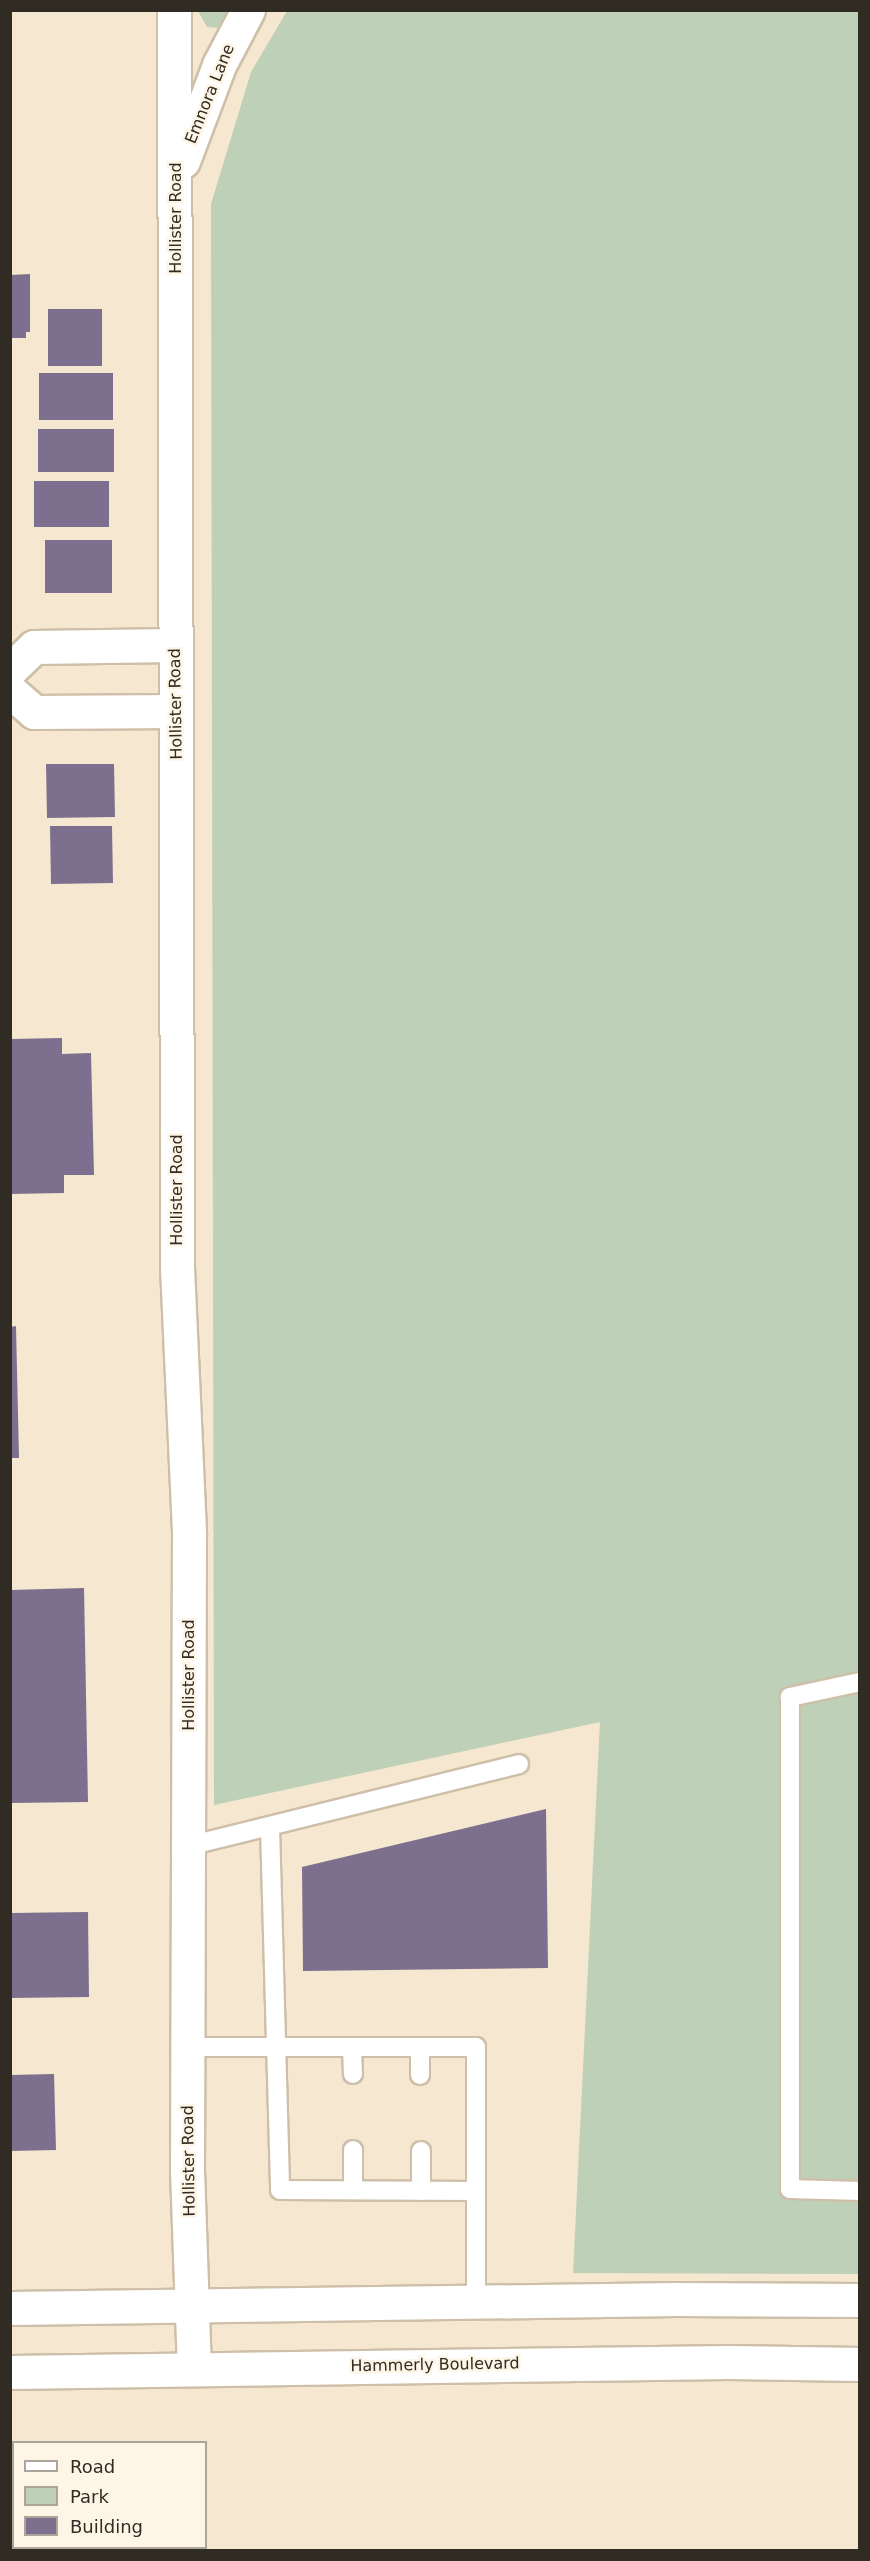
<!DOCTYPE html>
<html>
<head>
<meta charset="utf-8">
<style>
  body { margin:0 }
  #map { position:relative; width:870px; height:2561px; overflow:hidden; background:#f5e7d0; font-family:"DejaVu Sans",sans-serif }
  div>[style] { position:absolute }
  .green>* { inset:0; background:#bed0b7 }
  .building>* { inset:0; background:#7c708e }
  .roads { filter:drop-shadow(2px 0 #cebfa9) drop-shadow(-2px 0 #cebfa9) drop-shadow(0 2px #cebfa9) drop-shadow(0 -2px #cebfa9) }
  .lane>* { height:18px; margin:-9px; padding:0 9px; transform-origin:9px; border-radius:9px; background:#fff }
  .street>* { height:33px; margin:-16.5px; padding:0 16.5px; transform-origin:16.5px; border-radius:16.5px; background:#fff }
  .secondary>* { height:33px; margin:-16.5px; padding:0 16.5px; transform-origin:16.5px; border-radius:16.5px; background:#fff }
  span { translate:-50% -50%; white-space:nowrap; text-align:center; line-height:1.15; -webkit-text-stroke:5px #fef5e7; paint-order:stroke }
  .street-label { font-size:16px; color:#312c23 }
  .frame { position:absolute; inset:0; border:12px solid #312c23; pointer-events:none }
  .legend { position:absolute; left:12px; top:2441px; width:195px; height:108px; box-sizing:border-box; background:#fef5e7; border:2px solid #aca599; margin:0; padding:8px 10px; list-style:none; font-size:18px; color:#312c23 }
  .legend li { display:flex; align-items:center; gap:12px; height:30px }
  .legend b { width:30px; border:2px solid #aca599 }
</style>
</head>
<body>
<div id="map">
  <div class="green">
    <div style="clip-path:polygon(198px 11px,234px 11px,220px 28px,207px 27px)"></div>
    <div style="clip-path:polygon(287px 11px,859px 11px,859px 2274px,573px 2273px,600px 1722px,214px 1805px,211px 204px,251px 72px)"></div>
  </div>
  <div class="building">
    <div style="clip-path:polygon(30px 274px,30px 332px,26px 332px,26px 338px,12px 338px,10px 275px)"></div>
    <div style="clip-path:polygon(48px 309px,102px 309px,102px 366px,48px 366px)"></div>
    <div style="clip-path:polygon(39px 373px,113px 373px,113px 420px,39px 420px)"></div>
    <div style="clip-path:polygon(38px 429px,114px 429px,114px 472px,38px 472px)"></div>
    <div style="clip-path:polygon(34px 481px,109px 481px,109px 527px,34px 527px)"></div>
    <div style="clip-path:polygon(45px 540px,112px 540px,112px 593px,45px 593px)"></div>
    <div style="clip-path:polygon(46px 764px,114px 764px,115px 817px,47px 818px)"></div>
    <div style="clip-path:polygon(50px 826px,112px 826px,113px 883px,51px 884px)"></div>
    <div style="clip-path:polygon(62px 1038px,62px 1054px,91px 1053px,94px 1175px,64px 1175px,64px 1193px,10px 1194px,10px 1039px)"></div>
    <div style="clip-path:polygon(16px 1326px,19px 1458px,10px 1458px,10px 1327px)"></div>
    <div style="clip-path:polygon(84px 1588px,88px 1802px,10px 1803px,10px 1590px)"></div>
    <div style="clip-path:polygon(546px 1809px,548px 1968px,303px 1971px,302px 1867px)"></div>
    <div style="clip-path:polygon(88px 1912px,89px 1997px,10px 1998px,10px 1913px)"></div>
    <div style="clip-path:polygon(54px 2074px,56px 2150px,10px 2151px,10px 2075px)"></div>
    <div style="clip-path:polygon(10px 2466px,14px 2466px,14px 2510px,10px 2510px)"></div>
  </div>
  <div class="roads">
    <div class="lane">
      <div style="left:860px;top:1682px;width:72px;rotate:167.9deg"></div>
      <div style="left:790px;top:1697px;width:492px;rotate:90deg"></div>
      <div style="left:790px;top:2189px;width:70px;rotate:1.6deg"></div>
      <div style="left:270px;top:1827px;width:363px;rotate:88.4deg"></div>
      <div style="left:280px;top:2190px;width:196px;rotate:0.3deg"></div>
      <div style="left:188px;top:1846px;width:341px;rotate:-13.9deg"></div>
      <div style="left:188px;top:2047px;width:288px"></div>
      <div style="left:476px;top:2047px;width:254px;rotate:90deg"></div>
      <div style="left:352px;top:2047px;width:27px;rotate:88deg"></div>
      <div style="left:420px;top:2047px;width:28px;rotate:90deg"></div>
      <div style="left:353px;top:2150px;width:40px;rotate:90deg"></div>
      <div style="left:421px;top:2151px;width:40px;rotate:90deg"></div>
    </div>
    <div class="street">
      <div style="left:10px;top:670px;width:33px;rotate:-44deg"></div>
      <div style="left:34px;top:647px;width:141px;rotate:-0.8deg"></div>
      <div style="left:10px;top:691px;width:32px;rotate:41deg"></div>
      <div style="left:34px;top:712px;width:142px;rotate:-0.4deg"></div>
    </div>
    <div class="secondary">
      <div style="left:174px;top:10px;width:1257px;rotate:89.86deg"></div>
      <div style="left:177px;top:1267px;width:268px;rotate:87.4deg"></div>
      <div style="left:189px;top:1535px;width:635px;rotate:90.18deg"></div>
      <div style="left:187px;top:2170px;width:198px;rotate:88deg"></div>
      <div style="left:183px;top:161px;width:103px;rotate:-69.4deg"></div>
      <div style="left:219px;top:65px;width:62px;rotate:-62.2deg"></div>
      <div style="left:10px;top:2308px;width:666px;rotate:-0.77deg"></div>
      <div style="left:676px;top:2299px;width:184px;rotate:0.3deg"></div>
      <div style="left:10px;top:2372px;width:719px;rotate:-0.8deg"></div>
      <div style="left:729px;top:2362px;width:131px;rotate:0.9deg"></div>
    </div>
  </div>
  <div class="street-label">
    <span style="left:210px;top:94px;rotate:-68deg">Emnora Lane</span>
    <span style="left:176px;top:218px;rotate:-90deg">Hollister Road</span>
    <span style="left:176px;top:704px;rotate:-91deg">Hollister Road</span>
    <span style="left:177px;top:1190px;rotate:-90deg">Hollister Road</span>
    <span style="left:189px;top:1675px;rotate:-90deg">Hollister Road</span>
    <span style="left:189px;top:2161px;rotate:-91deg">Hollister Road</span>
    <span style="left:435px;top:2365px;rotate:-1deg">Hammerly Boulevard</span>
  </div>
  <div class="frame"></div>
  <ul class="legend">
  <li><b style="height:8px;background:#fff"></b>Road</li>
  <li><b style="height:16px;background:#bed0b7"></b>Park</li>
  <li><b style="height:16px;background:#7c708e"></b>Building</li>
  </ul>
</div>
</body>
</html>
